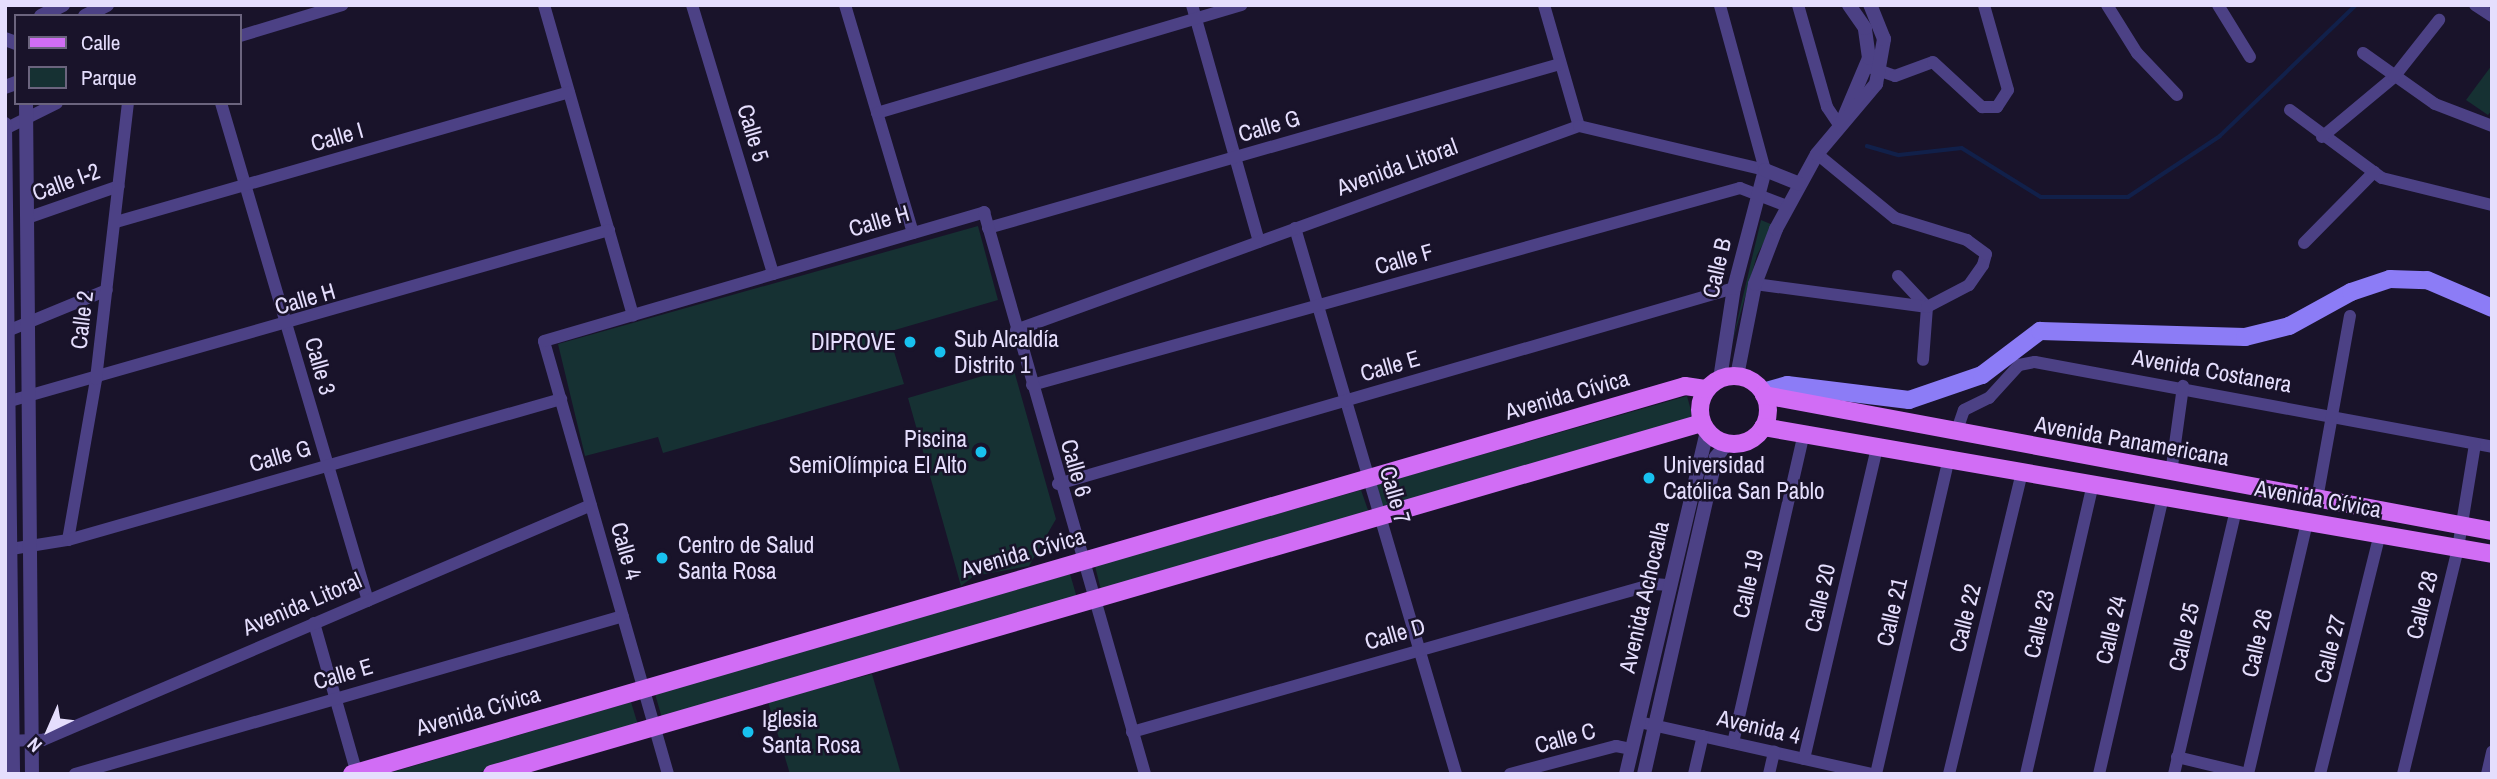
<!DOCTYPE html>
<html>
<head>
<meta charset="utf-8">
<style>
  body { margin:0 }
  #map { position:relative; width:2497px; height:779px; overflow:hidden; background:#19132a; font-family:"Archivo Narrow",sans-serif }
  div>[style] { position:absolute }
  .green>* { inset:0; background:#163133 }
  .stream>* { height:3.5px; margin:-1.75px; padding:0 1.75px; transform-origin:1.75px; border-radius:1.75px; background:#11204a }
  .minor>* { height:12px; margin:-6px; padding:0 6px; transform-origin:6px; border-radius:6px; background:#4c4185 }
  .tertiary>* { height:14px; margin:-7px; padding:0 7px; transform-origin:7px; border-radius:7px; background:#4c4185 }
  .secondary>* { height:18px; margin:-9px; padding:0 9px; transform-origin:9px; border-radius:9px; background:#8c7cf6 }
  .primary>* { height:18px; margin:-9px; padding:0 9px; transform-origin:9px; border-radius:9px; background:#d16df5 }
  .primary>.ring { margin:-9px; padding:0; box-sizing:content-box; background:none; border:18px solid #d16df5; border-radius:50% }
  .dots>* { width:19px; height:19px; translate:-50% -50%; box-sizing:border-box; border:4px solid #19132a; border-radius:50% }
  span { translate:-50% -50%; white-space:nowrap; text-align:center; line-height:1.15; -webkit-text-stroke:5px #19132a; paint-order:stroke }
  .street-label { font-size:23px; color:#e5defd }
  .poi-label { font-size:23px; color:#e5defd }
  .left { translate:0 -50%; text-align:left }
  .right { translate:-100% -50%; text-align:right }
  .frame { position:absolute; inset:0; border:7px solid #e5defd; pointer-events:none }
  .legend { position:absolute; left:14px; top:14px; width:228px; height:91px; box-sizing:border-box; background:#19132a; border:2px solid #6b647e; margin:0; padding:9px 12px; list-style:none; font-size:21px; color:#e5defd }
  .legend li { display:flex; align-items:center; gap:14px; height:35px }
  .legend b { width:35px; border:2px solid #6b647e }
  .north { position:absolute; left:14px; top:695px; width:70px; height:70px; -webkit-text-stroke:5px #19132a; paint-order:stroke; rotate:224deg; font-size:19px; font-weight:700; line-height:28px; text-align:center; color:#e5defd }
  .north::after { content:''; display:block; margin:auto; width:24px; height:32px; background:#e5defd; clip-path:polygon(50% 0,100% 100%,50% 72%,0 100%) }
</style>
</head>
<body>
<div id="map">
  <div class="green">
    <div style="clip-path:polygon(2492px 65px,2492px 110px,2488px 115px,2466px 100px)"></div>
    <div style="clip-path:polygon(1761px 220px,1773px 225px,1757px 255px,1731px 347px)"></div>
    <div style="clip-path:polygon(978px 226px,998px 300px,888px 332px,904px 384px,663px 453px,658px 437px,585px 456px,558px 344px)"></div>
    <div style="clip-path:polygon(1013px 367px,1056px 519px,1029px 566px,974px 576px,961px 586px,908px 398px)"></div>
    <div style="clip-path:polygon(1687px 396px,1692px 414px,1687px 422px,1383px 508px,1376px 485px)"></div>
    <div style="clip-path:polygon(1361px 490px,1369px 513px,1101px 590px,1095px 566px)"></div>
    <div style="clip-path:polygon(1070px 574px,1077px 598px,662px 718px,655px 694px)"></div>
    <div style="clip-path:polygon(872px 674px,901px 774px,790px 774px,768px 702px)"></div>
    <div style="clip-path:polygon(631px 702px,638px 725px,473px 774px,386px 774px)"></div>
  </div>
  <div class="stream">
    <div style="left:1867px;top:146px;width:33px;rotate:16deg"></div>
    <div style="left:1899px;top:155px;width:63px;rotate:-6.3deg"></div>
    <div style="left:1962px;top:148px;width:93px;rotate:31.8deg"></div>
    <div style="left:2041px;top:197px;width:87px"></div>
    <div style="left:2128px;top:197px;width:110px;rotate:-33.5deg"></div>
    <div style="left:2220px;top:136px;width:189px;rotate:-43.9deg"></div>
  </div>
  <div class="minor">
    <div style="left:544px;top:5px;width:323px;rotate:74deg"></div>
    <div style="left:692px;top:5px;width:281px;rotate:73.2deg"></div>
    <div style="left:845px;top:5px;width:238px;rotate:73.4deg"></div>
    <div style="left:1192px;top:5px;width:246px;rotate:74.2deg"></div>
    <div style="left:1544px;top:5px;width:126px;rotate:73.9deg"></div>
    <div style="left:1798px;top:5px;width:106px;rotate:74.1deg"></div>
    <div style="left:1827px;top:107px;width:22px;rotate:56deg"></div>
    <div style="left:2107px;top:5px;width:57px;rotate:58deg"></div>
    <div style="left:2137px;top:53px;width:58px;rotate:46.4deg"></div>
    <div style="left:2218px;top:5px;width:61px;rotate:58.4deg"></div>
    <div style="left:2475px;top:5px;width:20px;rotate:33deg"></div>
    <div style="left:240px;top:36px;width:107px;rotate:-16.9deg"></div>
    <div style="left:2363px;top:53px;width:88px;rotate:35.3deg"></div>
    <div style="left:2435px;top:104px;width:61px;rotate:21.1deg"></div>
    <div style="left:1872px;top:68px;width:24px;rotate:19deg"></div>
    <div style="left:1895px;top:76px;width:40px;rotate:-20.2deg"></div>
    <div style="left:1933px;top:62px;width:67px;rotate:42.6deg"></div>
    <div style="left:1982px;top:107px;width:15px"></div>
    <div style="left:1997px;top:107px;width:20px;rotate:-57deg"></div>
    <div style="left:2008px;top:90px;width:88px;rotate:-105.8deg"></div>
    <div style="left:221px;top:103px;width:519px;rotate:73.55deg"></div>
    <div style="left:2290px;top:110px;width:114px;rotate:36.5deg"></div>
    <div style="left:2382px;top:178px;width:113px;rotate:13.8deg"></div>
    <div style="left:877px;top:113px;width:380px;rotate:-16.5deg"></div>
    <div style="left:5px;top:129px;width:58px;rotate:-26.6deg"></div>
    <div style="left:2322px;top:137px;width:94px;rotate:-39.8deg"></div>
    <div style="left:2394px;top:77px;width:73px;rotate:-51.7deg"></div>
    <div style="left:27px;top:218px;width:97px;rotate:-19.2deg"></div>
    <div style="left:116px;top:222px;width:471px;rotate:-16deg"></div>
    <div style="left:988px;top:228px;width:595px;rotate:-16deg"></div>
    <div style="left:1295px;top:228px;width:569px;rotate:73.57deg"></div>
    <div style="left:2304px;top:243px;width:100px;rotate:-45.4deg"></div>
    <div style="left:1898px;top:276px;width:42px;rotate:46.9deg"></div>
    <div style="left:1927px;top:307px;width:53px;rotate:94.3deg"></div>
    <div style="left:1755px;top:284px;width:174px;rotate:7.6deg"></div>
    <div style="left:1927px;top:307px;width:47px;rotate:-27.6deg"></div>
    <div style="left:1969px;top:285px;width:24px;rotate:-55deg"></div>
    <div style="left:1983px;top:265px;width:11px;rotate:-75deg"></div>
    <div style="left:1986px;top:254px;width:24px;rotate:-144deg"></div>
    <div style="left:1967px;top:240px;width:75px;rotate:-163deg"></div>
    <div style="left:1895px;top:218px;width:101px;rotate:-140.6deg"></div>
    <div style="left:1016px;top:330px;width:599px;rotate:-19.92deg"></div>
    <div style="left:1579px;top:126px;width:191px;rotate:13.3deg"></div>
    <div style="left:1765px;top:170px;width:171px;rotate:-105.3deg"></div>
    <div style="left:5px;top:332px;width:110px;rotate:-22.4deg"></div>
    <div style="left:1032px;top:385px;width:735px;rotate:-15.55deg"></div>
    <div style="left:1740px;top:188px;width:50px;rotate:21deg"></div>
    <div style="left:10px;top:401px;width:623px;rotate:-15.93deg"></div>
    <div style="left:1956px;top:433px;width:24px;rotate:-71deg"></div>
    <div style="left:1964px;top:410px;width:28px;rotate:-26deg"></div>
    <div style="left:1989px;top:398px;width:45px;rotate:-47.7deg"></div>
    <div style="left:2019px;top:365px;width:16px;rotate:-11deg"></div>
    <div style="left:2035px;top:362px;width:465px;rotate:10.5deg"></div>
    <div style="left:2171px;top:473px;width:88px;rotate:-82.1deg"></div>
    <div style="left:1058px;top:484px;width:704px;rotate:-16.17deg"></div>
    <div style="left:2317px;top:499px;width:186px;rotate:-79.8deg"></div>
    <div style="left:68px;top:540px;width:163px;rotate:-80.1deg"></div>
    <div style="left:96px;top:379px;width:278px;rotate:-83.4deg"></div>
    <div style="left:11px;top:549px;width:58px;rotate:-9deg"></div>
    <div style="left:68px;top:540px;width:513px;rotate:-15.96deg"></div>
    <div style="left:314px;top:623px;width:157px;rotate:74.1deg"></div>
    <div style="left:1639px;top:722px;width:238px;rotate:12.6deg"></div>
    <div style="left:1132px;top:732px;width:543px;rotate:-15.83deg"></div>
    <div style="left:1654px;top:584px;width:16px;rotate:4deg"></div>
    <div style="left:5px;top:741px;width:38px;rotate:-2deg"></div>
    <div style="left:43px;top:740px;width:596px;rotate:-23.21deg"></div>
    <div style="left:1733px;top:743px;width:317px;rotate:-77.1deg"></div>
    <div style="left:2177px;top:757px;width:73px;rotate:13.5deg"></div>
    <div style="left:1804px;top:759px;width:320px;rotate:-76.8deg"></div>
    <div style="left:75px;top:774px;width:570px;rotate:-16.08deg"></div>
    <div style="left:668px;top:774px;width:450px;rotate:-106deg"></div>
    <div style="left:544px;top:341px;width:459px;rotate:-16.3deg"></div>
    <div style="left:984px;top:212px;width:585px;rotate:74.01deg"></div>
    <div style="left:1510px;top:774px;width:110px;rotate:-14.8deg"></div>
    <div style="left:1616px;top:746px;width:16px;rotate:11deg"></div>
    <div style="left:1694px;top:774px;width:39px;rotate:-77deg"></div>
    <div style="left:1769px;top:774px;width:23px;rotate:-77deg"></div>
    <div style="left:1876px;top:774px;width:323px;rotate:-77deg"></div>
    <div style="left:1949px;top:774px;width:311px;rotate:-76.4deg"></div>
    <div style="left:2026px;top:774px;width:298px;rotate:-77deg"></div>
    <div style="left:2099px;top:774px;width:284px;rotate:-77deg"></div>
    <div style="left:2174px;top:774px;width:272px;rotate:-76.8deg"></div>
    <div style="left:2248px;top:774px;width:259px;rotate:-76.8deg"></div>
    <div style="left:2320px;top:774px;width:247px;rotate:-76deg"></div>
    <div style="left:2403px;top:774px;width:233px;rotate:-76.3deg"></div>
    <div style="left:2458px;top:548px;width:105px;rotate:-80.7deg"></div>
    <div style="left:2487px;top:774px;width:23px;rotate:-77deg"></div>
  </div>
  <div class="tertiary">
    <div style="left:41px;top:16px;width:25px;rotate:-27deg"></div>
    <div style="left:85px;top:16px;width:25px;rotate:-27deg"></div>
    <div style="left:5px;top:39px;width:12px;rotate:20deg"></div>
    <div style="left:5px;top:87px;width:12px;rotate:-20deg"></div>
    <div style="left:26px;top:103px;width:671px;rotate:89.49deg"></div>
    <div style="left:1842px;top:122px;width:69px;rotate:-67.1deg"></div>
    <div style="left:1869px;top:58px;width:30px;rotate:-98deg"></div>
    <div style="left:1865px;top:28px;width:28px;rotate:-125deg"></div>
    <div style="left:5px;top:124px;width:650px;rotate:89.29deg"></div>
    <div style="left:1737px;top:376px;width:94px;rotate:-78.9deg"></div>
    <div style="left:1755px;top:284px;width:59px;rotate:-69.1deg"></div>
    <div style="left:1776px;top:229px;width:85px;rotate:-61.3deg"></div>
    <div style="left:1817px;top:154px;width:92px;rotate:-49.9deg"></div>
    <div style="left:1876px;top:84px;width:46px;rotate:-79.9deg"></div>
    <div style="left:1884px;top:39px;width:37px;rotate:-112deg"></div>
    <div style="left:1720px;top:379px;width:92px;rotate:-81.3deg"></div>
    <div style="left:1734px;top:288px;width:122px;rotate:-75.3deg"></div>
    <div style="left:1765px;top:170px;width:37px;rotate:22deg"></div>
    <div style="left:1626px;top:774px;width:352px;rotate:-76.7deg"></div>
    <div style="left:1644px;top:774px;width:325px;rotate:-77.2deg"></div>
    <div style="left:1716px;top:457px;width:17px;rotate:-50deg"></div>
  </div>
  <div class="secondary">
    <div style="left:1763px;top:392px;width:25px;rotate:-16deg"></div>
    <div style="left:1787px;top:385px;width:123px;rotate:7deg"></div>
    <div style="left:1909px;top:400px;width:77px;rotate:-18.9deg"></div>
    <div style="left:1982px;top:375px;width:73px;rotate:-37.2deg"></div>
    <div style="left:2040px;top:331px;width:205px;rotate:1.7deg"></div>
    <div style="left:2245px;top:337px;width:45px;rotate:-14deg"></div>
    <div style="left:2289px;top:326px;width:71px;rotate:-28.7deg"></div>
    <div style="left:2351px;top:292px;width:41px;rotate:-18.4deg"></div>
    <div style="left:2390px;top:279px;width:37px;rotate:2deg"></div>
    <div style="left:2427px;top:280px;width:71px;rotate:23.3deg"></div>
  </div>
  <div class="primary">
    <div class="ring" style="left:1700px;top:376px;width:50px;height:50px"></div>
    <div style="left:1764px;top:395px;width:741px;rotate:10.58deg"></div>
    <div style="left:1763px;top:427px;width:740px;rotate:9.88deg"></div>
    <div style="left:352px;top:774px;width:1388px;rotate:-16.23deg"></div>
    <div style="left:1685px;top:386px;width:22px;rotate:8deg"></div>
    <div style="left:492px;top:774px;width:1260px;rotate:-16.18deg"></div>
  </div>
  <div class="dots">
    <div style="left:910px;top:342px;background:#18c1ef"></div>
    <div style="left:940px;top:352px;background:#18c1ef"></div>
    <div style="left:981px;top:452px;background:#18c1ef"></div>
    <div style="left:1649px;top:478px;background:#18c1ef"></div>
    <div style="left:662px;top:558px;background:#18c1ef"></div>
    <div style="left:748px;top:732px;background:#18c1ef"></div>
  </div>
  <div class="street-label">
    <span style="left:1269px;top:126px;rotate:-16deg">Calle G</span>
    <span style="left:753px;top:133px;rotate:73deg">Calle 5</span>
    <span style="left:337px;top:137px;rotate:-16deg">Calle I</span>
    <span style="left:1397px;top:167px;rotate:-20deg">Avenida Litoral</span>
    <span style="left:66px;top:182px;rotate:-20deg">Calle I-2</span>
    <span style="left:879px;top:221px;rotate:-16deg">Calle H</span>
    <span style="left:1404px;top:259px;rotate:-16deg">Calle F</span>
    <span style="left:1717px;top:268px;rotate:-77deg">Calle B</span>
    <span style="left:305px;top:299px;rotate:-16deg">Calle H</span>
    <span style="left:82px;top:320px;rotate:-83deg">Calle 2</span>
    <span style="left:320px;top:366px;rotate:74deg">Calle 3</span>
    <span style="left:1390px;top:366px;rotate:-16deg">Calle E</span>
    <span style="left:2212px;top:371px;rotate:10deg">Avenida Costanera</span>
    <span style="left:1567px;top:395px;rotate:-16deg">Avenida Cívica</span>
    <span style="left:2132px;top:441px;rotate:10deg">Avenida Panamericana</span>
    <span style="left:280px;top:456px;rotate:-16deg">Calle G</span>
    <span style="left:1076px;top:468px;rotate:74deg">Calle 6</span>
    <span style="left:1395px;top:495px;rotate:74deg">Calle 7</span>
    <span style="left:2318px;top:499px;rotate:10deg">Avenida Cívica</span>
    <span style="left:626px;top:551px;rotate:74deg">Calle 4</span>
    <span style="left:1023px;top:553px;rotate:-16deg">Avenida Cívica</span>
    <span style="left:1748px;top:584px;rotate:-77deg">Calle 19</span>
    <span style="left:1644px;top:597px;rotate:-77deg">Avenida Achocalla</span>
    <span style="left:1820px;top:598px;rotate:-77deg">Calle 20</span>
    <span style="left:302px;top:604px;rotate:-23deg">Avenida Litoral</span>
    <span style="left:2422px;top:605px;rotate:-76deg">Calle 28</span>
    <span style="left:1892px;top:612px;rotate:-77deg">Calle 21</span>
    <span style="left:1965px;top:618px;rotate:-76deg">Calle 22</span>
    <span style="left:2039px;top:624px;rotate:-77deg">Calle 23</span>
    <span style="left:2111px;top:630px;rotate:-77deg">Calle 24</span>
    <span style="left:1395px;top:634px;rotate:-16deg">Calle D</span>
    <span style="left:2184px;top:637px;rotate:-77deg">Calle 25</span>
    <span style="left:2257px;top:643px;rotate:-77deg">Calle 26</span>
    <span style="left:2330px;top:649px;rotate:-76deg">Calle 27</span>
    <span style="left:343px;top:674px;rotate:-16deg">Calle E</span>
    <span style="left:478px;top:711px;rotate:-16deg">Avenida Cívica</span>
    <span style="left:1759px;top:727px;rotate:13deg">Avenida 4</span>
    <span style="left:1565px;top:738px;rotate:-15deg">Calle C</span>
  </div>
  <div class="poi-label">
    <span class="left" style="left:954px;top:352px">Sub Alcaldía<br>Distrito 1</span>
    <span class="right" style="left:896px;top:342px">DIPROVE</span>
    <span class="right" style="left:967px;top:452px">Piscina<br>SemiOlímpica El Alto</span>
    <span class="left" style="left:1663px;top:478px">Universidad<br>Católica San Pablo</span>
    <span class="left" style="left:678px;top:558px">Centro de Salud<br>Santa Rosa</span>
    <span class="left" style="left:762px;top:732px">Iglesia<br>Santa Rosa</span>
  </div>
  <div class="frame"></div>
  <ul class="legend">
  <li><b style="height:9px;background:#d16df5"></b>Calle</li>
  <li><b style="height:19px;background:#163133"></b>Parque</li>
  </ul>
  <div class="north">N</div>
</div>
</body>
</html>
